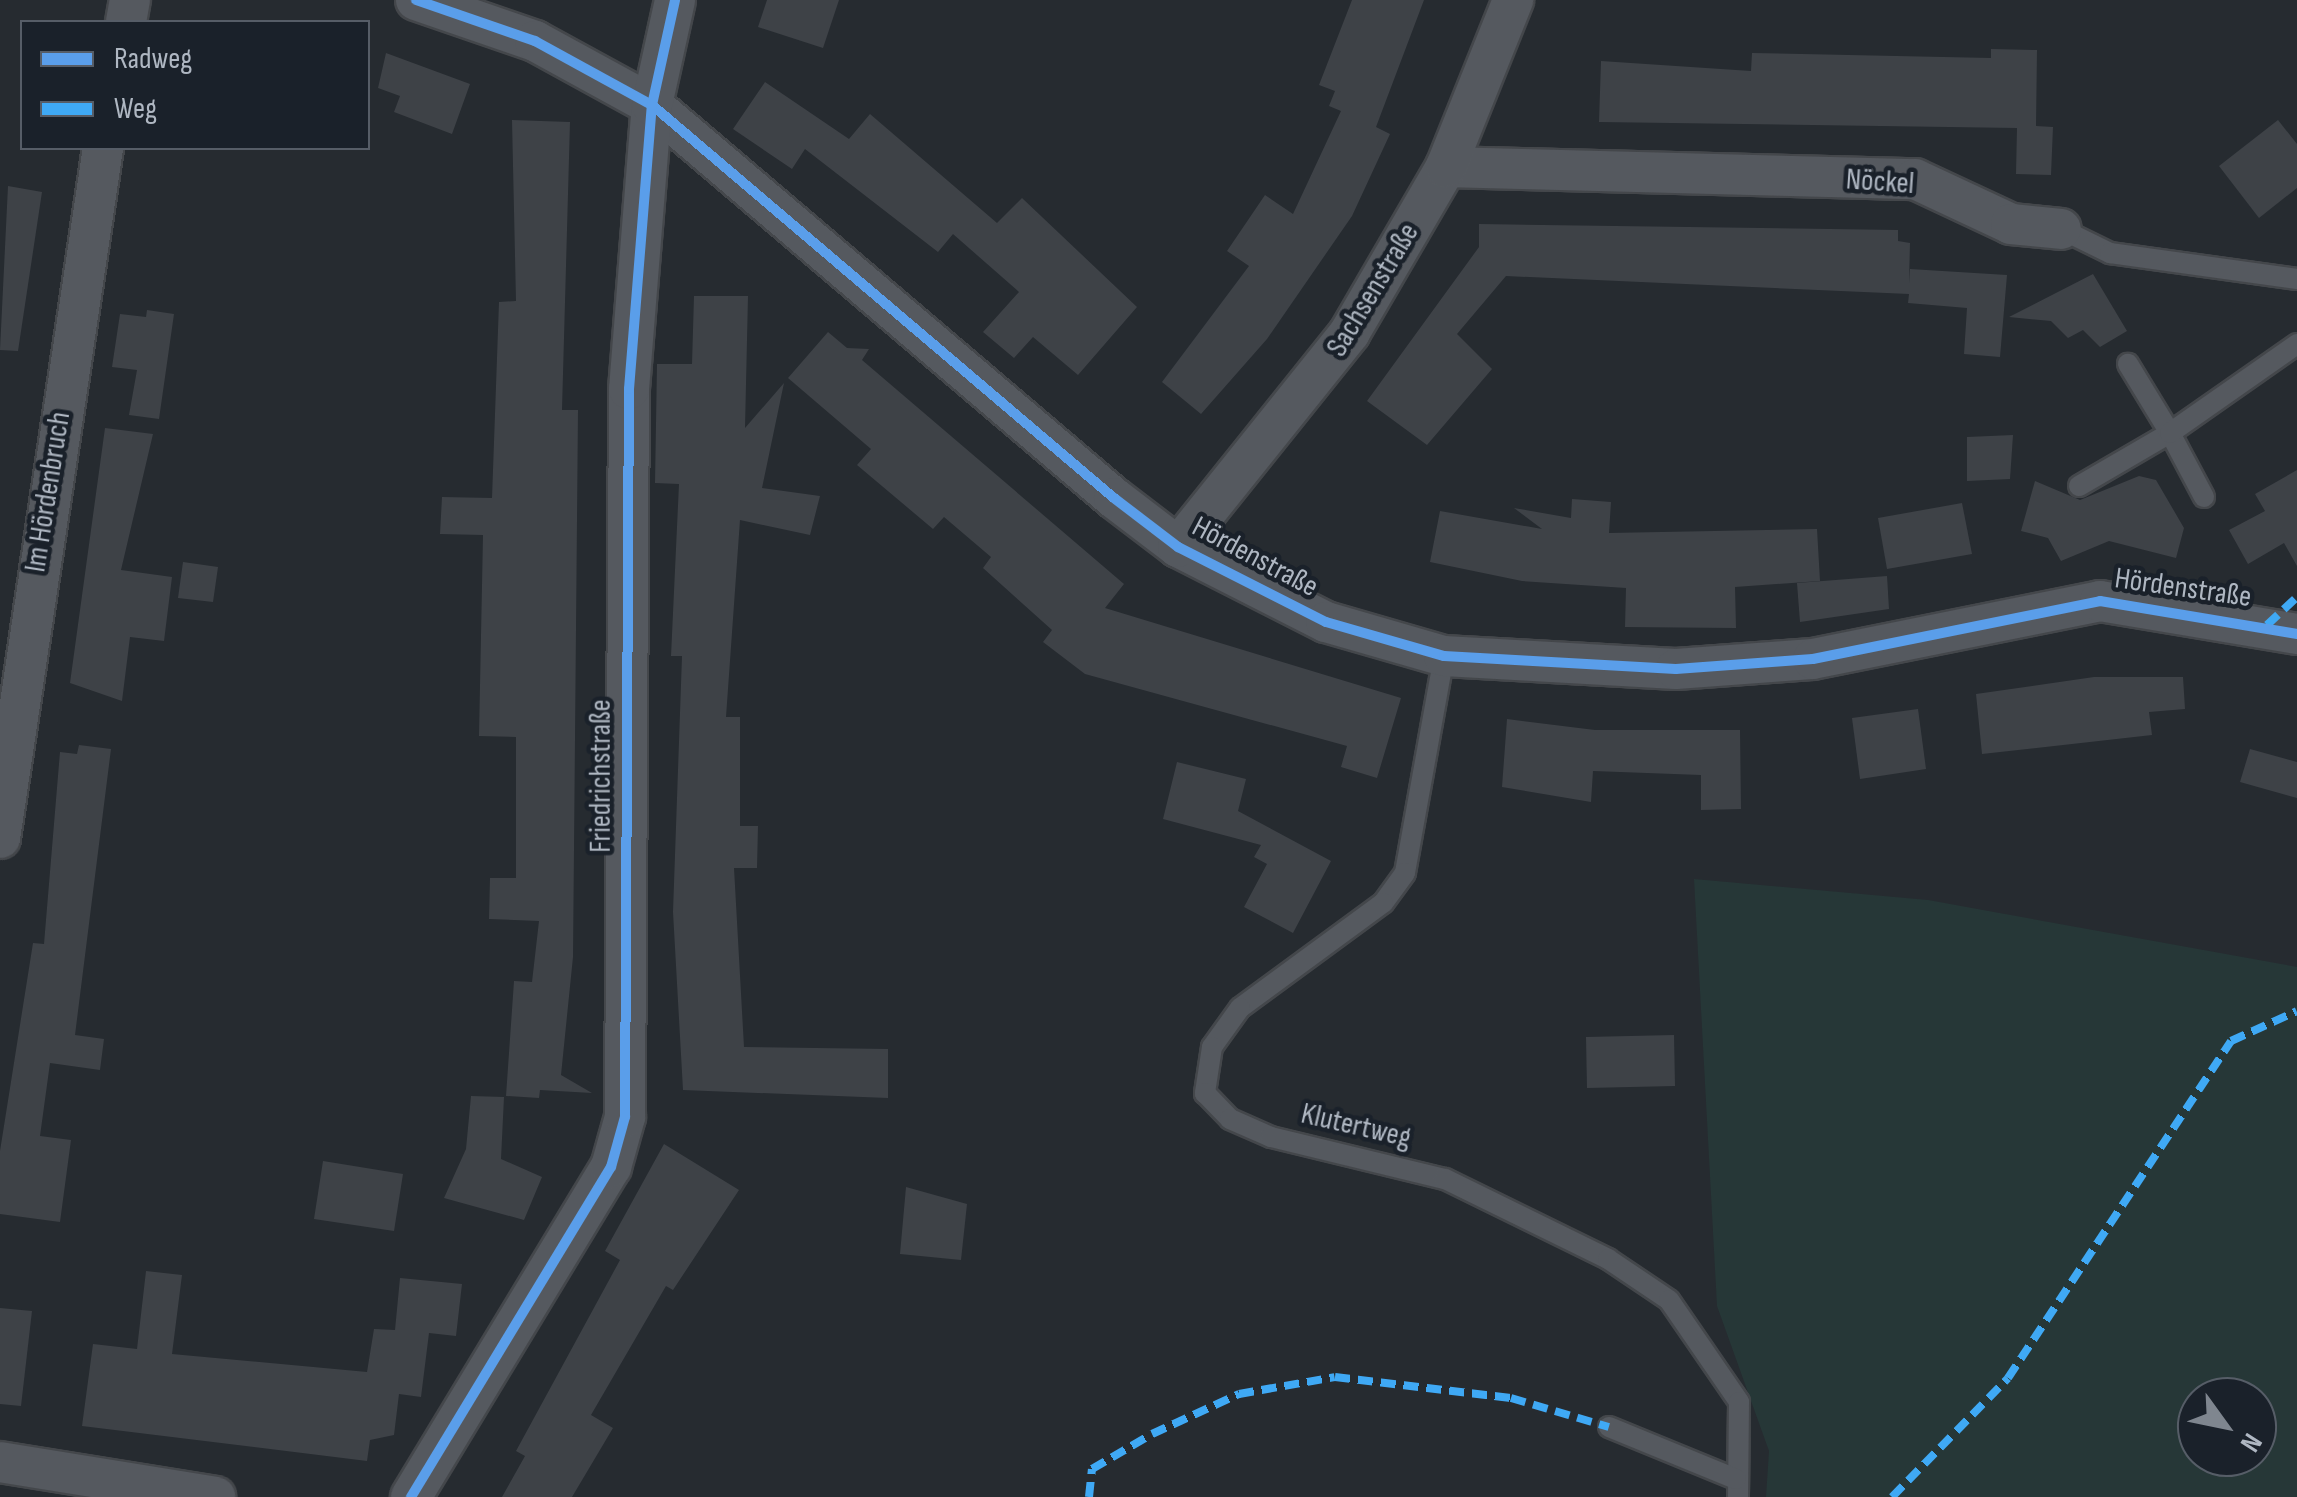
<!DOCTYPE html>
<html>
<head>
<meta charset="utf-8">
<style>
  body { margin:0 }
  #map { position:relative; width:2297px; height:1497px; overflow:hidden; background:#262b30; font-family:"Sofia Sans Condensed",sans-serif }
  div>[style] { position:absolute }
  .green>* { inset:0; background:#263737 }
  .building>* { inset:0; background:#3e4247 }
  .roads { filter:drop-shadow(2px 0 #44474b) drop-shadow(-2px 0 #44474b) drop-shadow(0 2px #44474b) drop-shadow(0 -2px #44474b) }
  .lane>* { height:20px; margin:-10px; padding:0 10px; transform-origin:10px; border-radius:10px; background:#55595f }
  .street>* { height:40px; margin:-20px; padding:0 20px; transform-origin:20px; border-radius:20px; background:#55595f }
  .quiet>* { height:8px; margin-top:-4px; transform-origin:0; background:repeating-linear-gradient(90deg,#3fa9f5 0 15px,transparent 0 23px) }
  .cycleway>* { height:10px; margin:-5px; padding:0 5px; transform-origin:5px; border-radius:5px; background:#5a9eea }
  span { translate:-50% -50%; white-space:nowrap; text-align:center; line-height:1.15; -webkit-text-stroke:9px #1a212a; paint-order:stroke }
  .street-label { font-size:30px; color:#afb7c2 }
  .legend { position:absolute; left:20px; top:20px; width:350px; height:130px; box-sizing:border-box; background:#1a212a; border:2px solid #565d67; margin:0; padding:12px 18px; list-style:none; font-size:30px; color:#afb7c2 }
  .legend li { display:flex; align-items:center; gap:20px; height:50px }
  .legend b { width:50px; border:2px solid #565d67 }
  .north { position:absolute; left:2177px; top:1377px; width:100px; height:100px; box-sizing:border-box; background:#1a212a; border:2px solid #565d67; border-radius:50%; rotate:123deg; font-size:28px; font-weight:700; line-height:40px; text-align:center; color:#afb7c2 }
  .north::after { content:''; display:block; margin:auto; width:35px; height:45px; background:#7f868f; clip-path:polygon(50% 0,100% 100%,50% 72%,0 100%) }
</style>
</head>
<body>
<div id="map">
  <div class="green">
    <div style="clip-path:polygon(evenodd,1694px 879px,1928px 900px,2297px 967px,2297px 1497px,1766px 1497px,1769px 1451px,1717px 1306px,1694px 879px,2197px 1397px,2257px 1397px,2257px 1457px,2197px 1457px,2197px 1397px)"></div>
  </div>
  <div class="building">
    <div style="clip-path:polygon(767px 0,839px 0,823px 48px,758px 27px)"></div>
    <div style="clip-path:polygon(1352px 0,1424px 0,1376px 127px,1390px 134px,1352px 216px,1267px 339px,1201px 414px,1162px 382px,1249px 266px,1227px 251px,1265px 195px,1293px 214px,1341px 111px,1329px 106px,1335px 91px,1319px 85px)"></div>
    <div style="clip-path:polygon(1991px 49px,2037px 50px,2036px 126px,2053px 127px,2051px 175px,2016px 174px,2017px 128px,1599px 122px,1601px 61px,1751px 71px,1752px 53px,1991px 58px)"></div>
    <div style="clip-path:polygon(386px 53px,470px 84px,452px 134px,394px 112px,400px 96px,378px 88px)"></div>
    <div style="clip-path:polygon(765px 82px,849px 139px,870px 114px,997px 223px,1022px 198px,1137px 307px,1078px 375px,1033px 337px,1014px 358px,983px 332px,1019px 292px,953px 234px,938px 252px,805px 149px,792px 169px,733px 129px)"></div>
    <div style="clip-path:polygon(512px 120px,570px 122px,562px 410px,578px 410px,573px 957px,561px 1075px,592px 1093px,540px 1090px,539px 1098px,506px 1096px,514px 981px,532px 982px,539px 921px,489px 919px,490px 878px,516px 878px,516px 737px,479px 736px,483px 535px,440px 534px,442px 497px,492px 498px,499px 302px,516px 301px)"></div>
    <div style="clip-path:polygon(2278px 120px,2297px 144px,2297px 188px,2259px 218px,2219px 166px)"></div>
    <div style="clip-path:polygon(8px 186px,42px 192px,18px 351px,0 350px)"></div>
    <div style="clip-path:polygon(1479px 224px,1898px 230px,1898px 241px,1910px 243px,1909px 283px,1910px 269px,2007px 275px,2000px 357px,1964px 354px,1967px 308px,1908px 303px,1909px 294px,1506px 276px,1457px 334px,1492px 369px,1427px 445px,1367px 401px,1479px 247px)"></div>
    <div style="clip-path:polygon(2093px 274px,2127px 331px,2100px 347px,2083px 330px,2068px 338px,2051px 321px,2009px 317px)"></div>
    <div style="clip-path:polygon(694px 296px,748px 296px,745px 428px,784px 383px,762px 488px,820px 496px,810px 535px,740px 520px,726px 717px,740px 717px,740px 826px,758px 826px,757px 868px,734px 868px,744px 1047px,888px 1049px,888px 1098px,683px 1090px,673px 912px,682px 656px,671px 656px,679px 484px,655px 483px,657px 364px,692px 364px)"></div>
    <div style="clip-path:polygon(147px 310px,174px 314px,159px 419px,129px 415px,137px 370px,112px 367px,120px 314px,146px 317px)"></div>
    <div style="clip-path:polygon(828px 332px,847px 348px,869px 349px,862px 360px,1124px 584px,1105px 608px,1401px 698px,1377px 778px,1341px 767px,1347px 746px,1085px 674px,1043px 642px,1052px 630px,983px 568px,991px 557px,944px 517px,933px 529px,857px 465px,871px 449px,788px 378px)"></div>
    <div style="clip-path:polygon(105px 428px,153px 434px,121px 570px,172px 577px,164px 641px,130px 637px,122px 701px,70px 683px)"></div>
    <div style="clip-path:polygon(2013px 435px,2010px 479px,1967px 481px,1967px 437px)"></div>
    <div style="clip-path:polygon(2297px 470px,2297px 566px,2284px 543px,2248px 564px,2229px 530px,2265px 511px,2255px 494px)"></div>
    <div style="clip-path:polygon(2139px 476px,2156px 480px,2184px 528px,2176px 558px,2109px 541px,2061px 561px,2048px 538px,2021px 531px,2035px 481px,2080px 500px)"></div>
    <div style="clip-path:polygon(1572px 499px,1611px 502px,1609px 533px,1817px 529px,1820px 581px,1735px 587px,1736px 628px,1625px 627px,1626px 588px,1522px 581px,1430px 562px,1440px 511px,1542px 529px,1514px 508px,1571px 518px)"></div>
    <div style="clip-path:polygon(1962px 503px,1972px 554px,1887px 569px,1878px 518px)"></div>
    <div style="clip-path:polygon(183px 562px,218px 567px,213px 602px,178px 598px)"></div>
    <div style="clip-path:polygon(1887px 576px,1889px 609px,1800px 622px,1797px 583px)"></div>
    <div style="clip-path:polygon(2094px 677px,2183px 677px,2185px 709px,2149px 712px,2152px 735px,1982px 754px,1976px 694px)"></div>
    <div style="clip-path:polygon(1918px 709px,1926px 769px,1860px 779px,1852px 718px)"></div>
    <div style="clip-path:polygon(1507px 719px,1595px 730px,1740px 730px,1741px 809px,1701px 810px,1701px 775px,1593px 771px,1591px 802px,1502px 787px)"></div>
    <div style="clip-path:polygon(79px 745px,111px 749px,75px 1035px,104px 1039px,100px 1070px,50px 1063px,40px 1136px,71px 1140px,60px 1222px,0 1214px,0 1151px,33px 943px,44px 944px,60px 752px,77px 754px)"></div>
    <div style="clip-path:polygon(2250px 749px,2297px 762px,2297px 798px,2240px 782px)"></div>
    <div style="clip-path:polygon(1177px 762px,1246px 779px,1238px 811px,1331px 861px,1293px 933px,1244px 907px,1267px 864px,1254px 857px,1261px 845px,1163px 819px)"></div>
    <div style="clip-path:polygon(1674px 1035px,1675px 1086px,1587px 1088px,1586px 1037px)"></div>
    <div style="clip-path:polygon(471px 1096px,504px 1097px,501px 1159px,542px 1177px,524px 1220px,444px 1198px,466px 1149px)"></div>
    <div style="clip-path:polygon(664px 1144px,739px 1190px,673px 1290px,666px 1286px,591px 1415px,613px 1428px,572px 1497px,502px 1497px,525px 1456px,516px 1451px,620px 1260px,605px 1251px)"></div>
    <div style="clip-path:polygon(323px 1161px,403px 1174px,394px 1231px,314px 1219px)"></div>
    <div style="clip-path:polygon(906px 1187px,967px 1204px,961px 1260px,900px 1254px)"></div>
    <div style="clip-path:polygon(146px 1271px,182px 1275px,172px 1354px,367px 1372px,374px 1329px,395px 1330px,400px 1278px,462px 1284px,456px 1336px,429px 1333px,421px 1397px,399px 1394px,394px 1435px,370px 1440px,367px 1461px,82px 1426px,93px 1344px,137px 1349px)"></div>
    <div style="clip-path:polygon(0 1308px,32px 1311px,21px 1406px,0 1404px)"></div>
  </div>
  <div class="roads">
    <div class="lane">
      <div style="left:2061px;top:229px;width:55px;rotate:26.1deg"></div>
      <div style="left:2110px;top:253px;width:189px;rotate:7.9deg"></div>
      <div style="left:2079px;top:486px;width:105px;rotate:-30.2deg"></div>
      <div style="left:2170px;top:433px;width:81px;rotate:-121.3deg"></div>
      <div style="left:2204px;top:497px;width:72px;rotate:-118deg"></div>
      <div style="left:2170px;top:433px;width:155px;rotate:-35deg"></div>
      <div style="left:1444px;top:656px;width:220px;rotate:100.2deg"></div>
      <div style="left:1405px;top:873px;width:37px;rotate:126deg"></div>
      <div style="left:1383px;top:903px;width:177px;rotate:143.7deg"></div>
      <div style="left:1240px;top:1008px;width:48px;rotate:125.7deg"></div>
      <div style="left:1212px;top:1047px;width:47px;rotate:98.7deg"></div>
      <div style="left:1205px;top:1093px;width:36px;rotate:46deg"></div>
      <div style="left:1230px;top:1119px;width:45px;rotate:23.7deg"></div>
      <div style="left:1271px;top:1137px;width:179px;rotate:13.6deg"></div>
      <div style="left:1445px;top:1179px;width:182px;rotate:26.1deg"></div>
      <div style="left:1608px;top:1259px;width:73px;rotate:33.9deg"></div>
      <div style="left:1669px;top:1300px;width:124px;rotate:55.5deg"></div>
      <div style="left:1739px;top:1402px;width:95px;rotate:90.6deg"></div>
      <div style="left:1609px;top:1427px;width:137px;rotate:22.3deg"></div>
    </div>
    <div class="street">
      <div style="left:416px;top:0;width:126px;rotate:19deg"></div>
      <div style="left:535px;top:41px;width:133px;rotate:28.7deg"></div>
      <div style="left:652px;top:105px;width:607px;rotate:40.39deg"></div>
      <div style="left:1114px;top:498px;width:81px;rotate:37.4deg"></div>
      <div style="left:1178px;top:547px;width:166px;rotate:26.9deg"></div>
      <div style="left:1326px;top:622px;width:123px;rotate:16.1deg"></div>
      <div style="left:1444px;top:656px;width:232px;rotate:3.2deg"></div>
      <div style="left:1676px;top:669px;width:137px;rotate:-4.2deg"></div>
      <div style="left:1813px;top:659px;width:293px;rotate:-11.4deg"></div>
      <div style="left:2100px;top:601px;width:200px;rotate:9.5deg"></div>
      <div style="left:126px;top:22px;width:22px;rotate:-80deg"></div>
      <div style="left:1446px;top:167px;width:469px;rotate:1.5deg"></div>
      <div style="left:1915px;top:179px;width:106px;rotate:25.1deg"></div>
      <div style="left:2011px;top:224px;width:50px;rotate:5.7deg"></div>
      <div style="left:1178px;top:547px;width:275px;rotate:-51.3deg"></div>
      <div style="left:1350px;top:332px;width:191px;rotate:-59.8deg"></div>
      <div style="left:1446px;top:167px;width:180px;rotate:-68.1deg"></div>
      <div style="left:0;top:838px;width:698px;rotate:-81.51deg"></div>
      <div style="left:0;top:1462px;width:218px;rotate:9.2deg"></div>
      <div style="left:411px;top:1497px;width:386px;rotate:-58.8deg"></div>
      <div style="left:611px;top:1167px;width:52px;rotate:-74.4deg"></div>
      <div style="left:625px;top:1117px;width:728px;rotate:-89.69deg"></div>
      <div style="left:629px;top:389px;width:285px;rotate:-85.4deg"></div>
      <div style="left:652px;top:105px;width:107px;rotate:-77.6deg"></div>
    </div>
  </div>
  <div class="quiet">
    <div style="left:2267px;top:625px;width:41px;rotate:-43deg"></div>
    <div style="left:1089px;top:1497px;width:28px;rotate:-84deg"></div>
    <div style="left:1092px;top:1469px;width:69px;rotate:-30.3deg"></div>
    <div style="left:1152px;top:1434px;width:96px;rotate:-24.7deg"></div>
    <div style="left:1239px;top:1394px;width:97px;rotate:-10deg"></div>
    <div style="left:1335px;top:1377px;width:177px;rotate:6.8deg"></div>
    <div style="left:1511px;top:1398px;width:102px;rotate:16.5deg"></div>
    <div style="left:1892px;top:1497px;width:166px;rotate:-45.7deg"></div>
    <div style="left:2008px;top:1378px;width:404px;rotate:-56.5deg"></div>
    <div style="left:2231px;top:1041px;width:72px;rotate:-24.4deg"></div>
  </div>
  <div class="cycleway">
    <div style="left:416px;top:0;width:126px;rotate:19deg"></div>
    <div style="left:535px;top:41px;width:133px;rotate:28.7deg"></div>
    <div style="left:652px;top:105px;width:607px;rotate:40.39deg"></div>
    <div style="left:1114px;top:498px;width:81px;rotate:37.4deg"></div>
    <div style="left:1178px;top:547px;width:166px;rotate:26.9deg"></div>
    <div style="left:1326px;top:622px;width:123px;rotate:16.1deg"></div>
    <div style="left:1444px;top:656px;width:232px;rotate:3.2deg"></div>
    <div style="left:1676px;top:669px;width:137px;rotate:-4.2deg"></div>
    <div style="left:1813px;top:659px;width:293px;rotate:-11.4deg"></div>
    <div style="left:2100px;top:601px;width:200px;rotate:9.5deg"></div>
    <div style="left:411px;top:1497px;width:386px;rotate:-58.8deg"></div>
    <div style="left:611px;top:1167px;width:52px;rotate:-74.4deg"></div>
    <div style="left:625px;top:1117px;width:728px;rotate:-89.69deg"></div>
    <div style="left:629px;top:389px;width:285px;rotate:-85.4deg"></div>
    <div style="left:652px;top:105px;width:107px;rotate:-77.6deg"></div>
  </div>
  <div class="street-label">
    <span style="left:1880px;top:182px;rotate:4deg">Nöckel</span>
    <span style="left:1373px;top:290px;rotate:-59deg">Sachsenstraße</span>
    <span style="left:48px;top:492px;rotate:-81deg">Im Hördenbruch</span>
    <span style="left:1255px;top:557px;rotate:28deg">Hördenstraße</span>
    <span style="left:2183px;top:588px;rotate:8deg">Hördenstraße</span>
    <span style="left:601px;top:776px;rotate:-90deg">Friedrichstraße</span>
    <span style="left:1356px;top:1126px;rotate:13deg">Klutertweg</span>
  </div>
  <ul class="legend">
  <li><b style="height:12px;background:#5a9eea"></b>Radweg</li>
  <li><b style="height:12px;background:#3fa9f5"></b>Weg</li>
  </ul>
  <div class="north">N</div>
</div>
</body>
</html>
